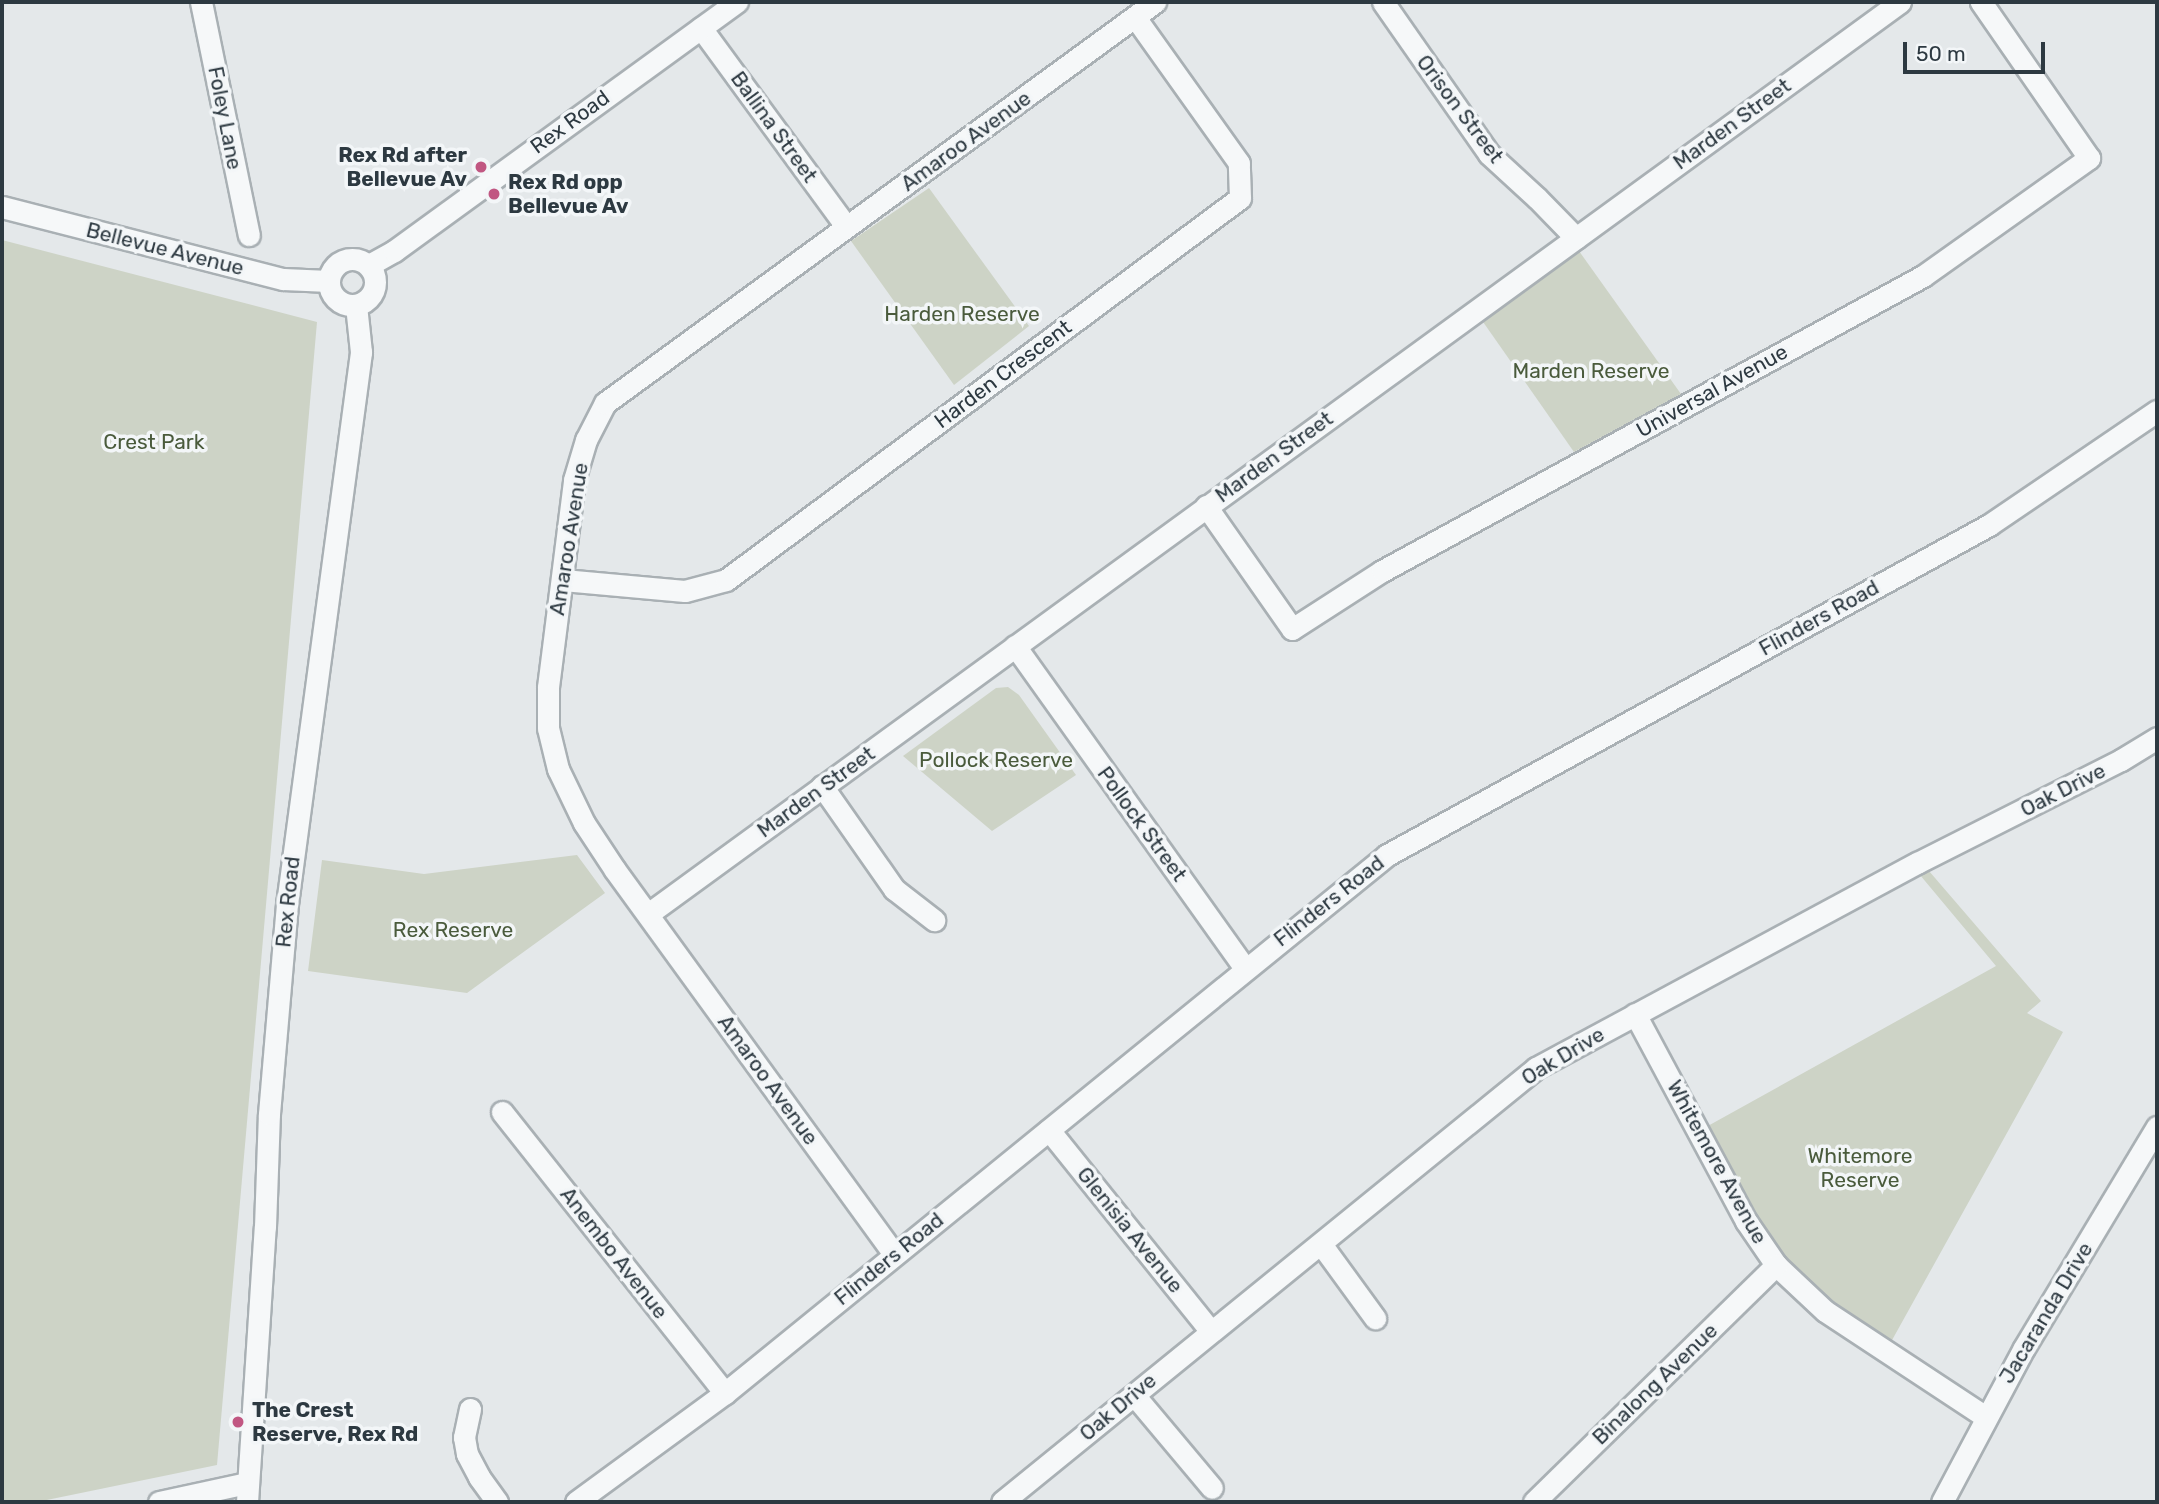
<!DOCTYPE html>
<html>
<head>
<meta charset="utf-8">
<style>
  body { margin:0 }
  #map { position:relative; width:2159px; height:1504px; overflow:hidden; background:#e4e8ea; font-family:Rubik,sans-serif }
  div>[style] { position:absolute }
  .green>* { inset:0; background:#cdd3c6 }
  .roads { filter:drop-shadow(2px 0 #a9b0b4) drop-shadow(-2px 0 #a9b0b4) drop-shadow(0 2px #a9b0b4) drop-shadow(0 -2px #a9b0b4) }
  .minor>* { height:21px; margin:-10.5px; padding:0 10.5px; transform-origin:10.5px; border-radius:10.5px; background:#f6f8f9 }
  .minor>.ring { margin:-10.5px; padding:0; box-sizing:content-box; background:none; border:21px solid #f6f8f9; border-radius:50% }
  .dots>* { width:19px; height:19px; translate:-50% -50%; box-sizing:border-box; border:4px solid #f3f6f8; border-radius:50% }
  span { translate:-50% -50%; white-space:nowrap; text-align:center; line-height:1.15; -webkit-text-stroke:7px #f3f6f8; paint-order:stroke }
  .street-label { font-size:21px; color:#2d3941 }
  .poi-label { font-size:21px; color:#2d3941; font-weight:700 }
  .right { translate:-100% -50%; text-align:right }
  .left { translate:0 -50%; text-align:left }
  .park-label { font-size:21px; color:#4a5b3c }
  .frame { position:absolute; inset:0; border:4px solid #2d3941; pointer-events:none }
  .scale { position:absolute; left:1903px; top:42px; width:142px; height:32px; box-sizing:border-box; border:4px solid #2d3941; border-top:0; padding-left:9px; font-size:21px; line-height:24px; white-space:nowrap; color:#2d3941; -webkit-text-stroke:5px #f3f6f8; paint-order:stroke }
</style>
</head>
<body>
<div id="map">
  <div class="green">
    <div style="clip-path:polygon(929px 188px,1029px 326px,954px 385px,851px 241px)"></div>
    <div style="clip-path:polygon(2px 240px,317px 322px,217px 1465px,37px 1502px,2px 1502px)"></div>
    <div style="clip-path:polygon(1579px 251px,1681px 394px,1574px 452px,1481px 319px)"></div>
    <div style="clip-path:polygon(1008px 687px,1019px 695px,1076px 775px,992px 831px,903px 756px,996px 688px)"></div>
    <div style="clip-path:polygon(577px 855px,605px 893px,467px 993px,308px 971px,322px 860px,424px 874px)"></div>
    <div style="clip-path:polygon(1929px 871px,2041px 1001px,2027px 1013px,2063px 1032px,1891px 1342px,1863px 1328px,1837px 1309px,1786px 1257px,1750px 1204px,1706px 1127px,1996px 966px,1920px 875px)"></div>
  </div>
  <div class="roads">
    <div class="minor">
      <div style="left:201px;top:2px;width:238px;rotate:78.4deg"></div>
      <div style="left:1383px;top:2px;width:185px;rotate:55.1deg"></div>
      <div style="left:1489px;top:154px;width:65px;rotate:42.5deg"></div>
      <div style="left:1537px;top:198px;width:56px;rotate:45.7deg"></div>
      <div style="left:701px;top:28px;width:245px;rotate:53.8deg"></div>
      <div style="left:2px;top:207px;width:290px;rotate:14.4deg"></div>
      <div style="left:283px;top:279px;width:46px;rotate:2.5deg"></div>
      <div class="ring" style="left:329px;top:259px;width:25px;height:25px"></div>
      <div style="left:369px;top:265px;width:29px;rotate:-29deg"></div>
      <div style="left:394px;top:251px;width:424px;rotate:-36deg"></div>
      <div style="left:1206px;top:506px;width:150px;rotate:55deg"></div>
      <div style="left:1292px;top:629px;width:107px;rotate:-32.8deg"></div>
      <div style="left:1382px;top:571px;width:616px;rotate:-28.6deg"></div>
      <div style="left:1923px;top:276px;width:204px;rotate:-35.4deg"></div>
      <div style="left:2089px;top:158px;width:190px;rotate:-124.7deg"></div>
      <div style="left:563px;top:580px;width:122px;rotate:5.2deg"></div>
      <div style="left:685px;top:591px;width:42px;rotate:-15deg"></div>
      <div style="left:726px;top:580px;width:640px;rotate:-36.62deg"></div>
      <div style="left:1240px;top:198px;width:35px;rotate:-92deg"></div>
      <div style="left:1239px;top:163px;width:179px;rotate:-125.5deg"></div>
      <div style="left:1015px;top:646px;width:396px;rotate:54.5deg"></div>
      <div style="left:822px;top:786px;width:126px;rotate:55deg"></div>
      <div style="left:894px;top:889px;width:51px;rotate:37.8deg"></div>
      <div style="left:648px;top:914px;width:1549px;rotate:-36.07deg"></div>
      <div style="left:1635px;top:1014px;width:235px;rotate:61.8deg"></div>
      <div style="left:1746px;top:1221px;width:53px;rotate:55.7deg"></div>
      <div style="left:1776px;top:1265px;width:67px;rotate:43.2deg"></div>
      <div style="left:1825px;top:1311px;width:193px;rotate:33.4deg"></div>
      <div style="left:502px;top:1112px;width:359px;rotate:51.6deg"></div>
      <div style="left:1049px;top:1130px;width:257px;rotate:51.2deg"></div>
      <div style="left:1321px;top:1244px;width:92px;rotate:53.9deg"></div>
      <div style="left:894px;top:1254px;width:475px;rotate:-126deg"></div>
      <div style="left:615px;top:870px;width:56px;rotate:-123.4deg"></div>
      <div style="left:584px;top:823px;width:60px;rotate:-115.7deg"></div>
      <div style="left:558px;top:769px;width:42px;rotate:-103.7deg"></div>
      <div style="left:548px;top:728px;width:41px;rotate:-90deg"></div>
      <div style="left:548px;top:687px;width:209px;rotate:-82.8deg"></div>
      <div style="left:574px;top:480px;width:42px;rotate:-73.3deg"></div>
      <div style="left:586px;top:440px;width:42px;rotate:-62.8deg"></div>
      <div style="left:605px;top:403px;width:681px;rotate:-36.1deg"></div>
      <div style="left:1134px;top:1395px;width:121px;rotate:50deg"></div>
      <div style="left:470px;top:1409px;width:29px;rotate:102deg"></div>
      <div style="left:464px;top:1437px;width:17px;rotate:80deg"></div>
      <div style="left:467px;top:1454px;width:26px;rotate:62deg"></div>
      <div style="left:479px;top:1477px;width:31px;rotate:54deg"></div>
      <div style="left:159px;top:1502px;width:90px;rotate:-12.2deg"></div>
      <div style="left:247px;top:1502px;width:276px;rotate:-86.3deg"></div>
      <div style="left:265px;top:1227px;width:113px;rotate:-88deg"></div>
      <div style="left:269px;top:1114px;width:211px;rotate:-85.1deg"></div>
      <div style="left:287px;top:904px;width:557px;rotate:-82.36deg"></div>
      <div style="left:361px;top:352px;width:47px;rotate:-96.1deg"></div>
      <div style="left:576px;top:1502px;width:185px;rotate:-36.2deg"></div>
      <div style="left:725px;top:1393px;width:853px;rotate:-39.1deg"></div>
      <div style="left:1387px;top:855px;width:687px;rotate:-28.73deg"></div>
      <div style="left:1989px;top:525px;width:203px;rotate:-34.2deg"></div>
      <div style="left:1002px;top:1502px;width:688px;rotate:-39.1deg"></div>
      <div style="left:1536px;top:1068px;width:433px;rotate:-28.3deg"></div>
      <div style="left:1917px;top:863px;width:229px;rotate:-26.8deg"></div>
      <div style="left:2121px;top:760px;width:42px;rotate:-31.4deg"></div>
      <div style="left:1534px;top:1502px;width:339px;rotate:-44.4deg"></div>
      <div style="left:1942px;top:1502px;width:174px;rotate:-62deg"></div>
      <div style="left:2024px;top:1348px;width:258px;rotate:-59deg"></div>
    </div>
  </div>
  <div class="dots">
    <div style="left:481px;top:167px;background:#c15782"></div>
    <div style="left:494px;top:194px;background:#c15782"></div>
    <div style="left:238px;top:1422px;background:#c15782"></div>
  </div>
  <div class="street-label">
    <span style="left:1460px;top:109px;rotate:53deg">Orison Street</span>
    <span style="left:225px;top:118px;rotate:79deg">Foley Lane</span>
    <span style="left:570px;top:122px;rotate:-36deg">Rex Road</span>
    <span style="left:1732px;top:124px;rotate:-36deg">Marden Street</span>
    <span style="left:774px;top:127px;rotate:54deg">Ballina Street</span>
    <span style="left:966px;top:141px;rotate:-36deg">Amaroo Avenue</span>
    <span style="left:165px;top:249px;rotate:14deg">Bellevue Avenue</span>
    <span style="left:1003px;top:374px;rotate:-37deg">Harden Crescent</span>
    <span style="left:1712px;top:391px;rotate:-29deg">Universal Avenue</span>
    <span style="left:1274px;top:457px;rotate:-36deg">Marden Street</span>
    <span style="left:569px;top:539px;rotate:-81deg">Amaroo Avenue</span>
    <span style="left:1819px;top:618px;rotate:-29deg">Flinders Road</span>
    <span style="left:2063px;top:790px;rotate:-27deg">Oak Drive</span>
    <span style="left:816px;top:792px;rotate:-36deg">Marden Street</span>
    <span style="left:1142px;top:824px;rotate:54deg">Pollock Street</span>
    <span style="left:1329px;top:901px;rotate:-38deg">Flinders Road</span>
    <span style="left:288px;top:902px;rotate:-84deg">Rex Road</span>
    <span style="left:1563px;top:1056px;rotate:-31deg">Oak Drive</span>
    <span style="left:768px;top:1080px;rotate:54deg">Amaroo Avenue</span>
    <span style="left:1717px;top:1162px;rotate:61deg">Whitemore Avenue</span>
    <span style="left:1130px;top:1230px;rotate:51deg">Glenisia Avenue</span>
    <span style="left:614px;top:1253px;rotate:52deg">Anembo Avenue</span>
    <span style="left:889px;top:1259px;rotate:-39deg">Flinders Road</span>
    <span style="left:2046px;top:1313px;rotate:-59deg">Jacaranda Drive</span>
    <span style="left:1655px;top:1384px;rotate:-44deg">Binalong Avenue</span>
    <span style="left:1118px;top:1407px;rotate:-40deg">Oak Drive</span>
  </div>
  <div class="poi-label">
    <span class="right" style="left:467px;top:167px">Rex Rd after<br>Bellevue Av</span>
    <span class="left" style="left:508px;top:194px">Rex Rd opp<br>Bellevue Av</span>
    <span class="left" style="left:252px;top:1422px">The Crest<br>Reserve, Rex Rd</span>
  </div>
  <div class="park-label">
    <span style="left:962px;top:314px">Harden Reserve</span>
    <span style="left:1591px;top:371px">Marden Reserve</span>
    <span style="left:154px;top:442px">Crest Park</span>
    <span style="left:996px;top:760px">Pollock Reserve</span>
    <span style="left:453px;top:930px">Rex Reserve</span>
    <span style="left:1860px;top:1168px">Whitemore<br>Reserve</span>
  </div>
  <div class="frame"></div>
  <div class="scale">50 m</div>
</div>
</body>
</html>
